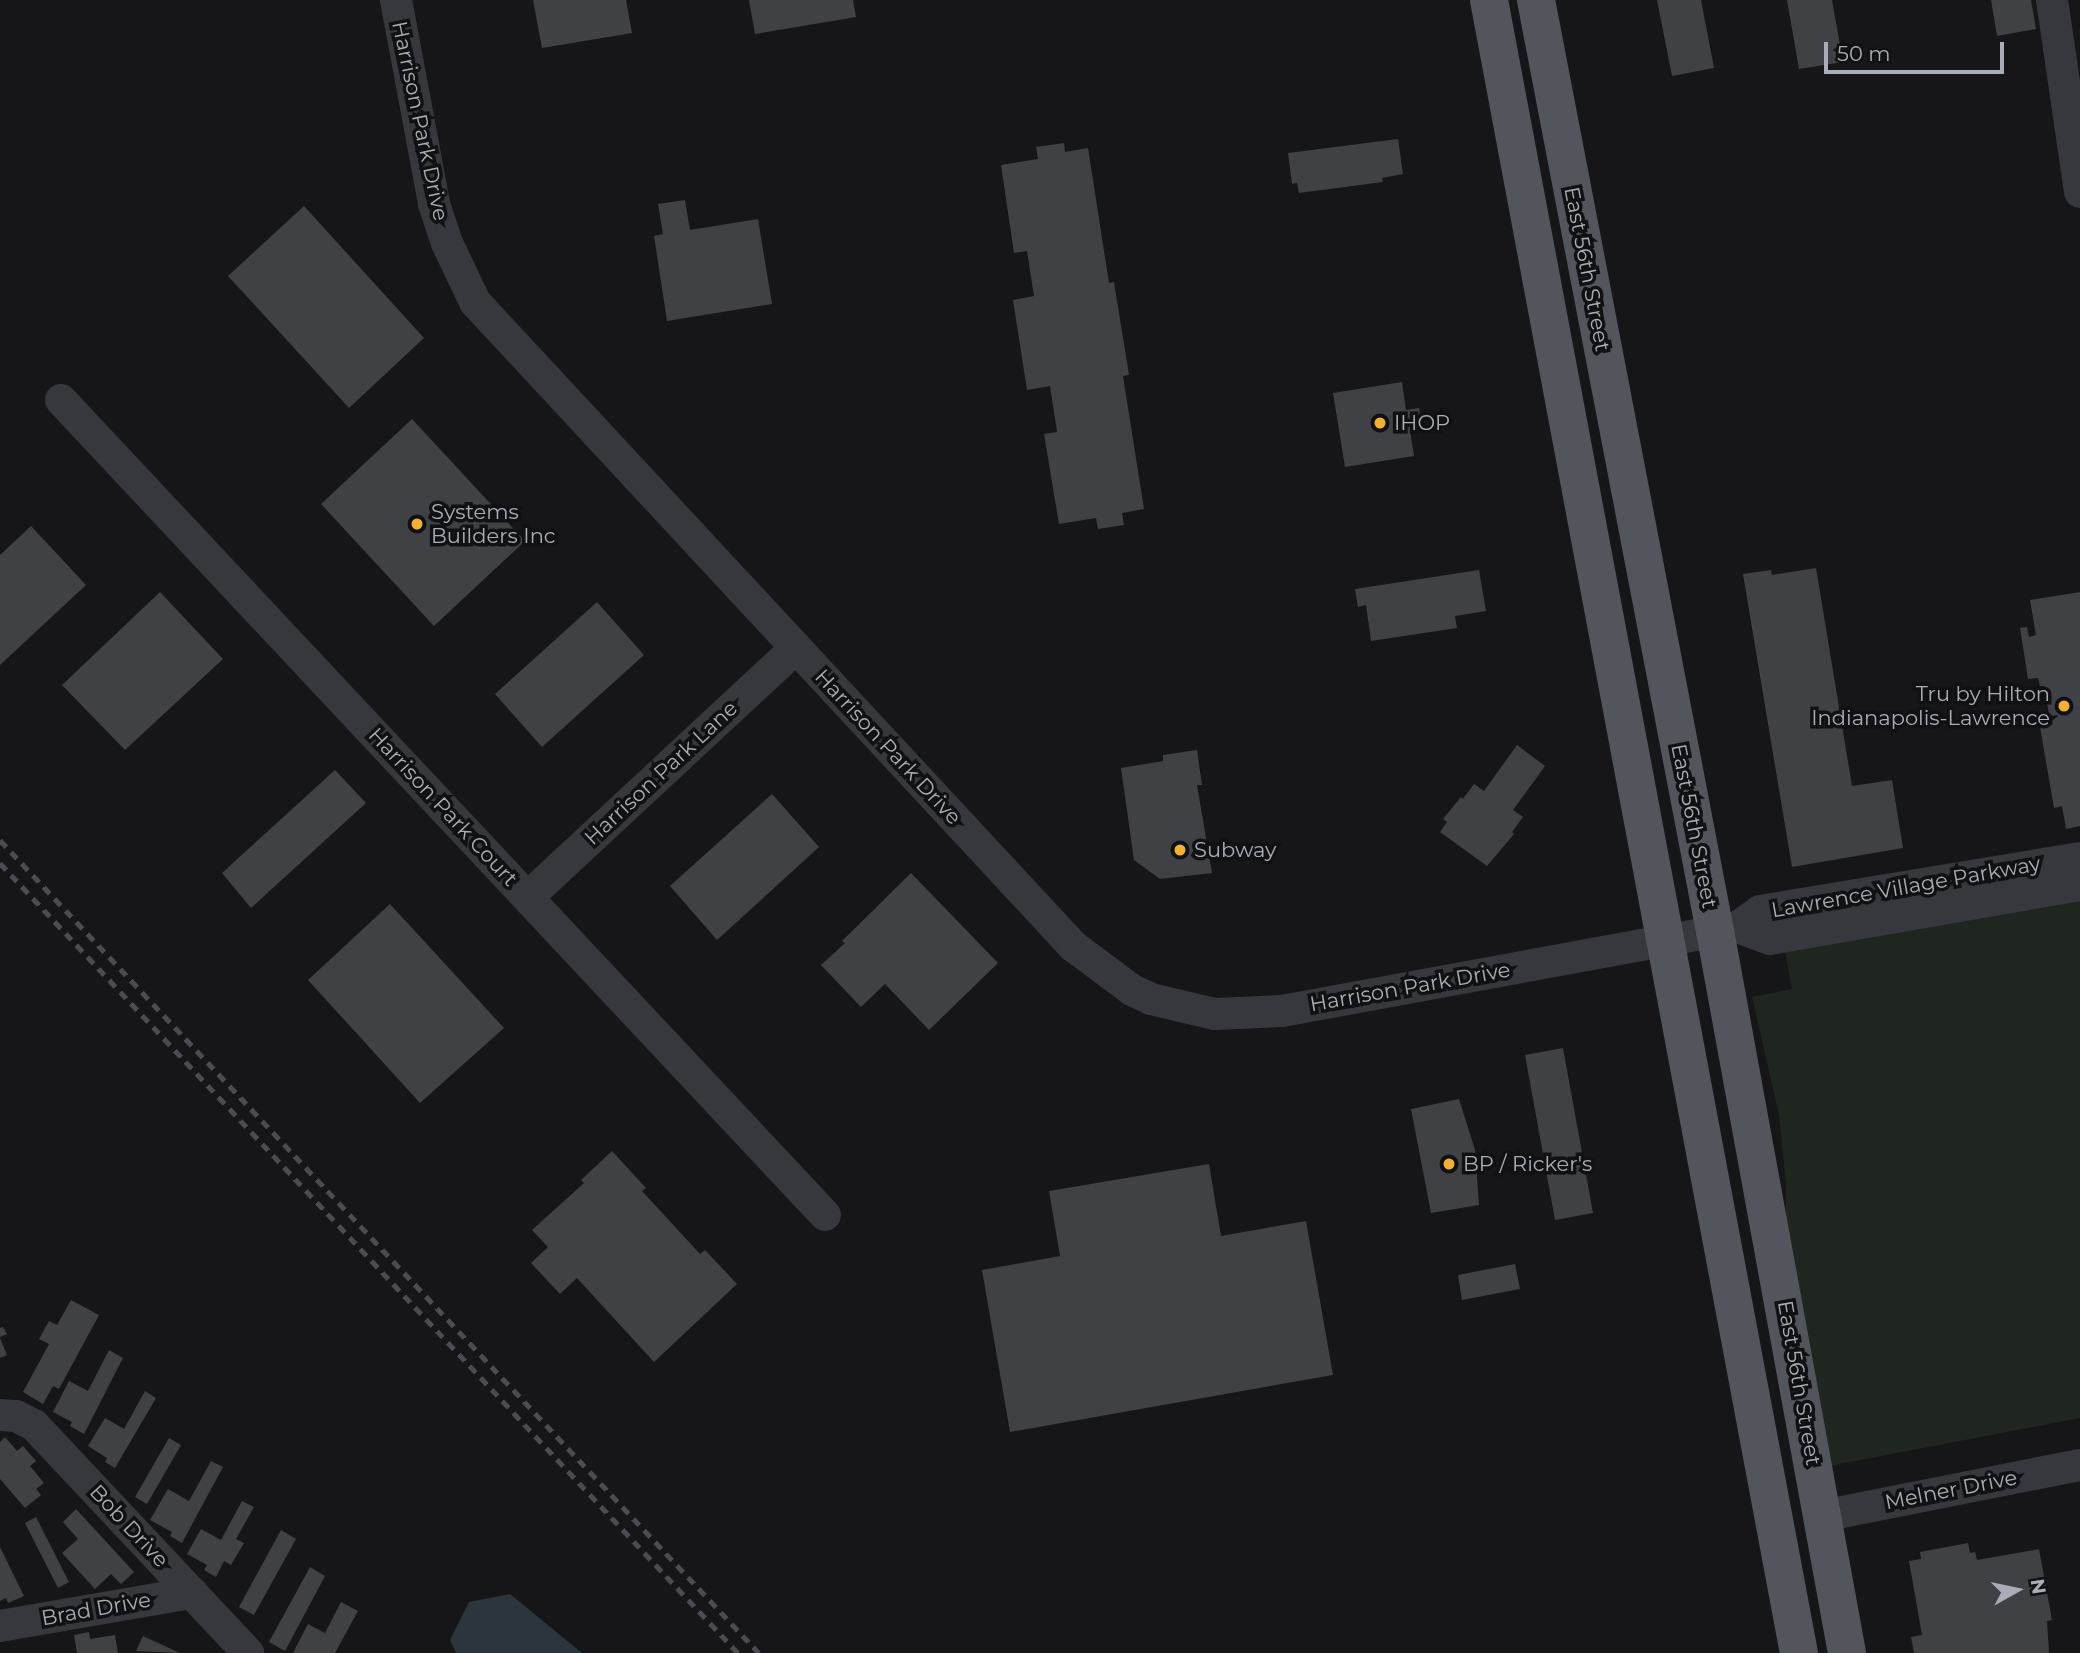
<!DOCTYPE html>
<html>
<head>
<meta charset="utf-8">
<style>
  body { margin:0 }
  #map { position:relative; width:2080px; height:1653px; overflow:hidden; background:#161618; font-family:Montserrat,sans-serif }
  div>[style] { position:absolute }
  .green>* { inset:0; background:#1e261f }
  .water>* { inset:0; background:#2c353c }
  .building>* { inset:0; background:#404145 }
  .minor>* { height:32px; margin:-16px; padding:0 16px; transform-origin:16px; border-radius:16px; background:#37383d }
  .major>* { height:38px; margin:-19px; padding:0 19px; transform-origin:19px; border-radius:19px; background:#53555c }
  .rail>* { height:5px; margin-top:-2.5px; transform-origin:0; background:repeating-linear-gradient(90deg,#4a4c52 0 9px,transparent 0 16px) }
  .dots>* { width:19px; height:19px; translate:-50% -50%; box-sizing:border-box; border:4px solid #111113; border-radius:50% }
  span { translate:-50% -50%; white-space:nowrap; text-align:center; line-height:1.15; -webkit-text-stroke:7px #111113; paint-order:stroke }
  .street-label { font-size:21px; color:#a8adb8 }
  .poi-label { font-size:21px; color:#a8adb8 }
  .left { translate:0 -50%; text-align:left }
  .right { translate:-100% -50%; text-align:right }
  .north { position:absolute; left:1982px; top:1555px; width:70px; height:70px; -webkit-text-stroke:5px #111113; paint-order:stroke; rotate:81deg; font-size:19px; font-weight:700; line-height:28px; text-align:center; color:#a8adb8 }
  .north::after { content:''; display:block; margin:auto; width:24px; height:32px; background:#a8adb8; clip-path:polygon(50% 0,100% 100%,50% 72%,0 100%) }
  .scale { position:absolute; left:1824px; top:42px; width:180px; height:32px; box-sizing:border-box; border:4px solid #a8adb8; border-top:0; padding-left:9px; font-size:21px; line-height:24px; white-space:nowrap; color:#a8adb8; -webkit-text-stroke:5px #111113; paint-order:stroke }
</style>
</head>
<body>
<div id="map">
  <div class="green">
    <div style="clip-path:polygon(2080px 897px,2080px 1418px,1829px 1466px,1786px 1258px,1786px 1184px,1779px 1115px,1752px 997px,1792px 989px,1784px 946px)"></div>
  </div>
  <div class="water">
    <div style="clip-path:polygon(510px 1594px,582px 1653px,456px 1653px,450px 1640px,469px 1602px)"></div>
  </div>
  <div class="building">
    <div style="clip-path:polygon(533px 0,626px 0,632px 33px,542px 48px)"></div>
    <div style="clip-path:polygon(749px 0,853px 0,856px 17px,755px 34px)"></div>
    <div style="clip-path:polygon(1657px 0,1701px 0,1714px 68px,1672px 76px)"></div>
    <div style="clip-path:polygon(1787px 0,1832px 0,1843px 62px,1799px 69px)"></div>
    <div style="clip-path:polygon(1991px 0,2031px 0,2036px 29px,1997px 36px)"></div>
    <div style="clip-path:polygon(1398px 139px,1403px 174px,1382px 178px,1383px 182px,1299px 193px,1297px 183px,1292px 184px,1288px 153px)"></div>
    <div style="clip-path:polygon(1064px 143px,1065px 152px,1088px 148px,1109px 283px,1114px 282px,1129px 375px,1123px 376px,1144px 509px,1122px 513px,1124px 525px,1098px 529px,1096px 518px,1059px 524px,1044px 434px,1057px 432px,1050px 386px,1027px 390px,1013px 300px,1034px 296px,1027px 251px,1014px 253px,1001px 165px,1038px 159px,1036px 147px)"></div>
    <div style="clip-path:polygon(685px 200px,690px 230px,758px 219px,772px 304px,667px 321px,654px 236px,663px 234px,658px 204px)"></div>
    <div style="clip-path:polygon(304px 206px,424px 338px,349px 408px,228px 276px)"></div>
    <div style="clip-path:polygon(1402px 382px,1406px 410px,1419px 408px,1422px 428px,1410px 430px,1414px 456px,1345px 467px,1333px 393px)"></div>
    <div style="clip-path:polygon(412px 419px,525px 541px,434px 626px,321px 504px)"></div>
    <div style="clip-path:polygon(31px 526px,86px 585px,0 665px,0 555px)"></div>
    <div style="clip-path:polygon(1816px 568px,1852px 786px,1892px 780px,1903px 848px,1792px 867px,1743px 574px,1771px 570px,1772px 575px)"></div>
    <div style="clip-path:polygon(1479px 570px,1486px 611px,1455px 616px,1457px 628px,1371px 641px,1366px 605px,1358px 607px,1355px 589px)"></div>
    <div style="clip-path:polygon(160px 592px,223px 659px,125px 750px,62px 685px)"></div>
    <div style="clip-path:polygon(2080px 592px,2080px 826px,2066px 829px,2062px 806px,2054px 808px,2040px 727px,2051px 725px,2044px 686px,2040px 686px,2038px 678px,2028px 679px,2020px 628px,2027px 627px,2029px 637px,2036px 635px,2030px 600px)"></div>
    <div style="clip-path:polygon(597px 602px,644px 655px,542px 747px,495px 694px)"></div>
    <div style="clip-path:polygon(1517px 745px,1545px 766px,1513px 810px,1523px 817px,1512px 832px,1514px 834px,1487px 866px,1440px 832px,1447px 822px,1443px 819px,1461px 797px,1463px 799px,1474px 784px,1484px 791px)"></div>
    <div style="clip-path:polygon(1197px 750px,1202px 785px,1197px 785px,1212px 873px,1160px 879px,1134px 860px,1121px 768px,1163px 761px,1163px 755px)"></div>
    <div style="clip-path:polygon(335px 770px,366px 803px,251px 908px,222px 873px)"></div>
    <div style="clip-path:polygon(772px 794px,819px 847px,717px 940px,670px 886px)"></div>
    <div style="clip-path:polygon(911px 873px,998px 963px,929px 1030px,885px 984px,861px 1007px,821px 965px,845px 943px,842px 941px)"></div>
    <div style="clip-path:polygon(390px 904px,504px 1028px,420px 1103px,308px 980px)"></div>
    <div style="clip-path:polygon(1563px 1048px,1593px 1213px,1555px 1220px,1525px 1055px)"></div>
    <div style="clip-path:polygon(1459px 1099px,1475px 1150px,1479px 1205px,1431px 1213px,1411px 1109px)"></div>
    <div style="clip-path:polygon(612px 1151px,646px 1188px,642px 1191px,700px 1254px,705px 1250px,737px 1284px,654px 1362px,577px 1278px,560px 1294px,531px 1263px,548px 1247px,532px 1230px,584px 1183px,581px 1180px)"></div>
    <div style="clip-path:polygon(1209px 1164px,1221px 1236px,1306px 1221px,1333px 1375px,1010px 1432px,982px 1270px,1060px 1256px,1049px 1191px)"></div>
    <div style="clip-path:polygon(1515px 1264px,1520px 1289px,1462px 1300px,1458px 1275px)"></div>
    <div style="clip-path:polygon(71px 1300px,99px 1315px,59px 1389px,53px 1386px,43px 1404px,23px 1392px,49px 1344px,39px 1339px,49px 1321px,57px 1325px)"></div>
    <div style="clip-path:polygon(3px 1327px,7px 1334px,0 1337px,0 1328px)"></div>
    <div style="clip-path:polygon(0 1338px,7px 1355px,0 1358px)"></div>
    <div style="clip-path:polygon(109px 1350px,123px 1358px,84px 1434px,70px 1426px,72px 1422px,53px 1412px,69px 1381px,88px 1391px)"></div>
    <div style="clip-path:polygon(145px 1391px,156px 1398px,115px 1468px,105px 1462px,107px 1458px,88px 1446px,105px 1418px,124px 1429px)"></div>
    <div style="clip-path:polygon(5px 1437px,17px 1451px,23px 1446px,36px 1461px,30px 1466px,44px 1483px,36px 1489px,41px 1495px,25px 1508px,0 1479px,0 1442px)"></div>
    <div style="clip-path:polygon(169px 1438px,181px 1445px,147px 1504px,135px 1497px)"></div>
    <div style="clip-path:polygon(211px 1461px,223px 1467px,182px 1543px,170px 1536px,172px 1532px,150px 1520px,168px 1489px,189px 1501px)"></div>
    <div style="clip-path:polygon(242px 1501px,254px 1507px,236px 1539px,244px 1543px,231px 1565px,224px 1561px,216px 1577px,204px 1570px,207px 1565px,187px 1554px,201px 1529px,221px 1540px)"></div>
    <div style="clip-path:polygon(76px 1509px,134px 1572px,121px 1584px,111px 1574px,95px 1589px,62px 1553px,78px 1539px,63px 1522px)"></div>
    <div style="clip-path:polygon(36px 1517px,69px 1582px,58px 1588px,25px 1523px)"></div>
    <div style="clip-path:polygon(281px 1530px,296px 1539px,254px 1615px,239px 1607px)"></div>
    <div style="clip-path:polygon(1968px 1543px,1970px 1553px,1975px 1552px,1977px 1560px,2039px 1549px,2052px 1620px,2047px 1621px,2049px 1653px,1914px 1653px,1911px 1637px,1922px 1635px,1909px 1561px,1921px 1559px,1920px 1552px)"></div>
    <div style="clip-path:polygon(0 1547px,24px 1596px,8px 1603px,6px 1598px,0 1601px)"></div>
    <div style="clip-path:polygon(310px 1567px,325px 1576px,285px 1651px,269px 1642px)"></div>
    <div style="clip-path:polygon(341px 1602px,358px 1611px,335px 1653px,293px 1653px,308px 1624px,325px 1633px)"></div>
    <div style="clip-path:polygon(89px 1632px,90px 1639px,115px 1635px,118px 1653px,77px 1653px,74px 1635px)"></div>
    <div style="clip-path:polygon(143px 1636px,180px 1653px,136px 1651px)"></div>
  </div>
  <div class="minor">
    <div style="left:396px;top:0;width:208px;rotate:79.4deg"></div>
    <div style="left:434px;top:204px;width:41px;rotate:71.6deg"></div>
    <div style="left:447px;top:243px;width:65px;rotate:64.6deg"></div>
    <div style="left:475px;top:302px;width:879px;rotate:47.12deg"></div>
    <div style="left:1073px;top:946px;width:74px;rotate:36.7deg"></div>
    <div style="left:1132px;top:990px;width:21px;rotate:25deg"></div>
    <div style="left:1151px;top:999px;width:66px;rotate:13.2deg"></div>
    <div style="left:1215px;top:1014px;width:67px;rotate:-2.6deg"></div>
    <div style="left:1282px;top:1011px;width:464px;rotate:-10.4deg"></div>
    <div style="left:1738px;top:927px;width:27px;rotate:-36deg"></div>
    <div style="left:1760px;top:911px;width:324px;rotate:-9.4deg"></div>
    <div style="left:2052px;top:0;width:194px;rotate:81.7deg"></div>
    <div style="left:61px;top:400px;width:1117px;rotate:46.85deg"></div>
    <div style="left:528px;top:897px;width:364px;rotate:-42.9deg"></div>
    <div style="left:1738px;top:927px;width:34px;rotate:21deg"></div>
    <div style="left:1770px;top:939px;width:315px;rotate:-9.9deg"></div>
    <div style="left:0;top:1415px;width:16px;rotate:4deg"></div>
    <div style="left:16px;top:1416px;width:20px;rotate:27deg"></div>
    <div style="left:34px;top:1425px;width:313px;rotate:46.8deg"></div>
    <div style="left:1822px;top:1516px;width:263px;rotate:-11.2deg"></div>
    <div style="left:0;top:1626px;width:195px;rotate:-9.8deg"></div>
  </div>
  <div class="major">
    <div style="left:1489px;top:0;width:1682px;rotate:79.38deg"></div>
    <div style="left:1536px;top:0;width:948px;rotate:79.12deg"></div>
    <div style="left:1715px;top:931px;width:734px;rotate:79.64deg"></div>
  </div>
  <div class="rail">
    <div style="left:0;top:840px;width:1112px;rotate:46.97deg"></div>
    <div style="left:0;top:863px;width:1081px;rotate:46.95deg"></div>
  </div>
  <div class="dots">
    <div style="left:1380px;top:423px;background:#f2b134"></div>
    <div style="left:417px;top:524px;background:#f2b134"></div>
    <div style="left:2064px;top:706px;background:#f2b134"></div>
    <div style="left:1180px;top:850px;background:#f2b134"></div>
    <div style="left:1449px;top:1164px;background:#f2b134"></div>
  </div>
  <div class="street-label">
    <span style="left:420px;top:121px;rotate:78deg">Harrison Park Drive</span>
    <span style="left:1587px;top:269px;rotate:79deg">East 56th Street</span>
    <span style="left:888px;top:747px;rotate:47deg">Harrison Park Drive</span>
    <span style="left:661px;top:773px;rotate:-43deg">Harrison Park Lane</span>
    <span style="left:443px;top:807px;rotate:47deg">Harrison Park Court</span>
    <span style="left:1694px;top:826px;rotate:79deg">East 56th Street</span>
    <span style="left:1906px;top:887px;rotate:-10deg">Lawrence Village Parkway</span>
    <span style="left:1410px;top:987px;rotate:-10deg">Harrison Park Drive</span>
    <span style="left:1799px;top:1383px;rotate:80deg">East 56th Street</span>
    <span style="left:1951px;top:1490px;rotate:-11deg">Melner Drive</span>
    <span style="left:129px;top:1526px;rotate:47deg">Bob Drive</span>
    <span style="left:96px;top:1609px;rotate:-10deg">Brad Drive</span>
  </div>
  <div class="poi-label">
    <span class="left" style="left:1394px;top:423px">IHOP</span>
    <span class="left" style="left:431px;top:524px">Systems<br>Builders Inc</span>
    <span class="right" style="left:2050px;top:706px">Tru by Hilton<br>Indianapolis-Lawrence</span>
    <span class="left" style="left:1194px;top:850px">Subway</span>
    <span class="left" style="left:1463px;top:1164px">BP / Ricker's</span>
  </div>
  <div class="north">N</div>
  <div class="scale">50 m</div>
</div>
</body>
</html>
